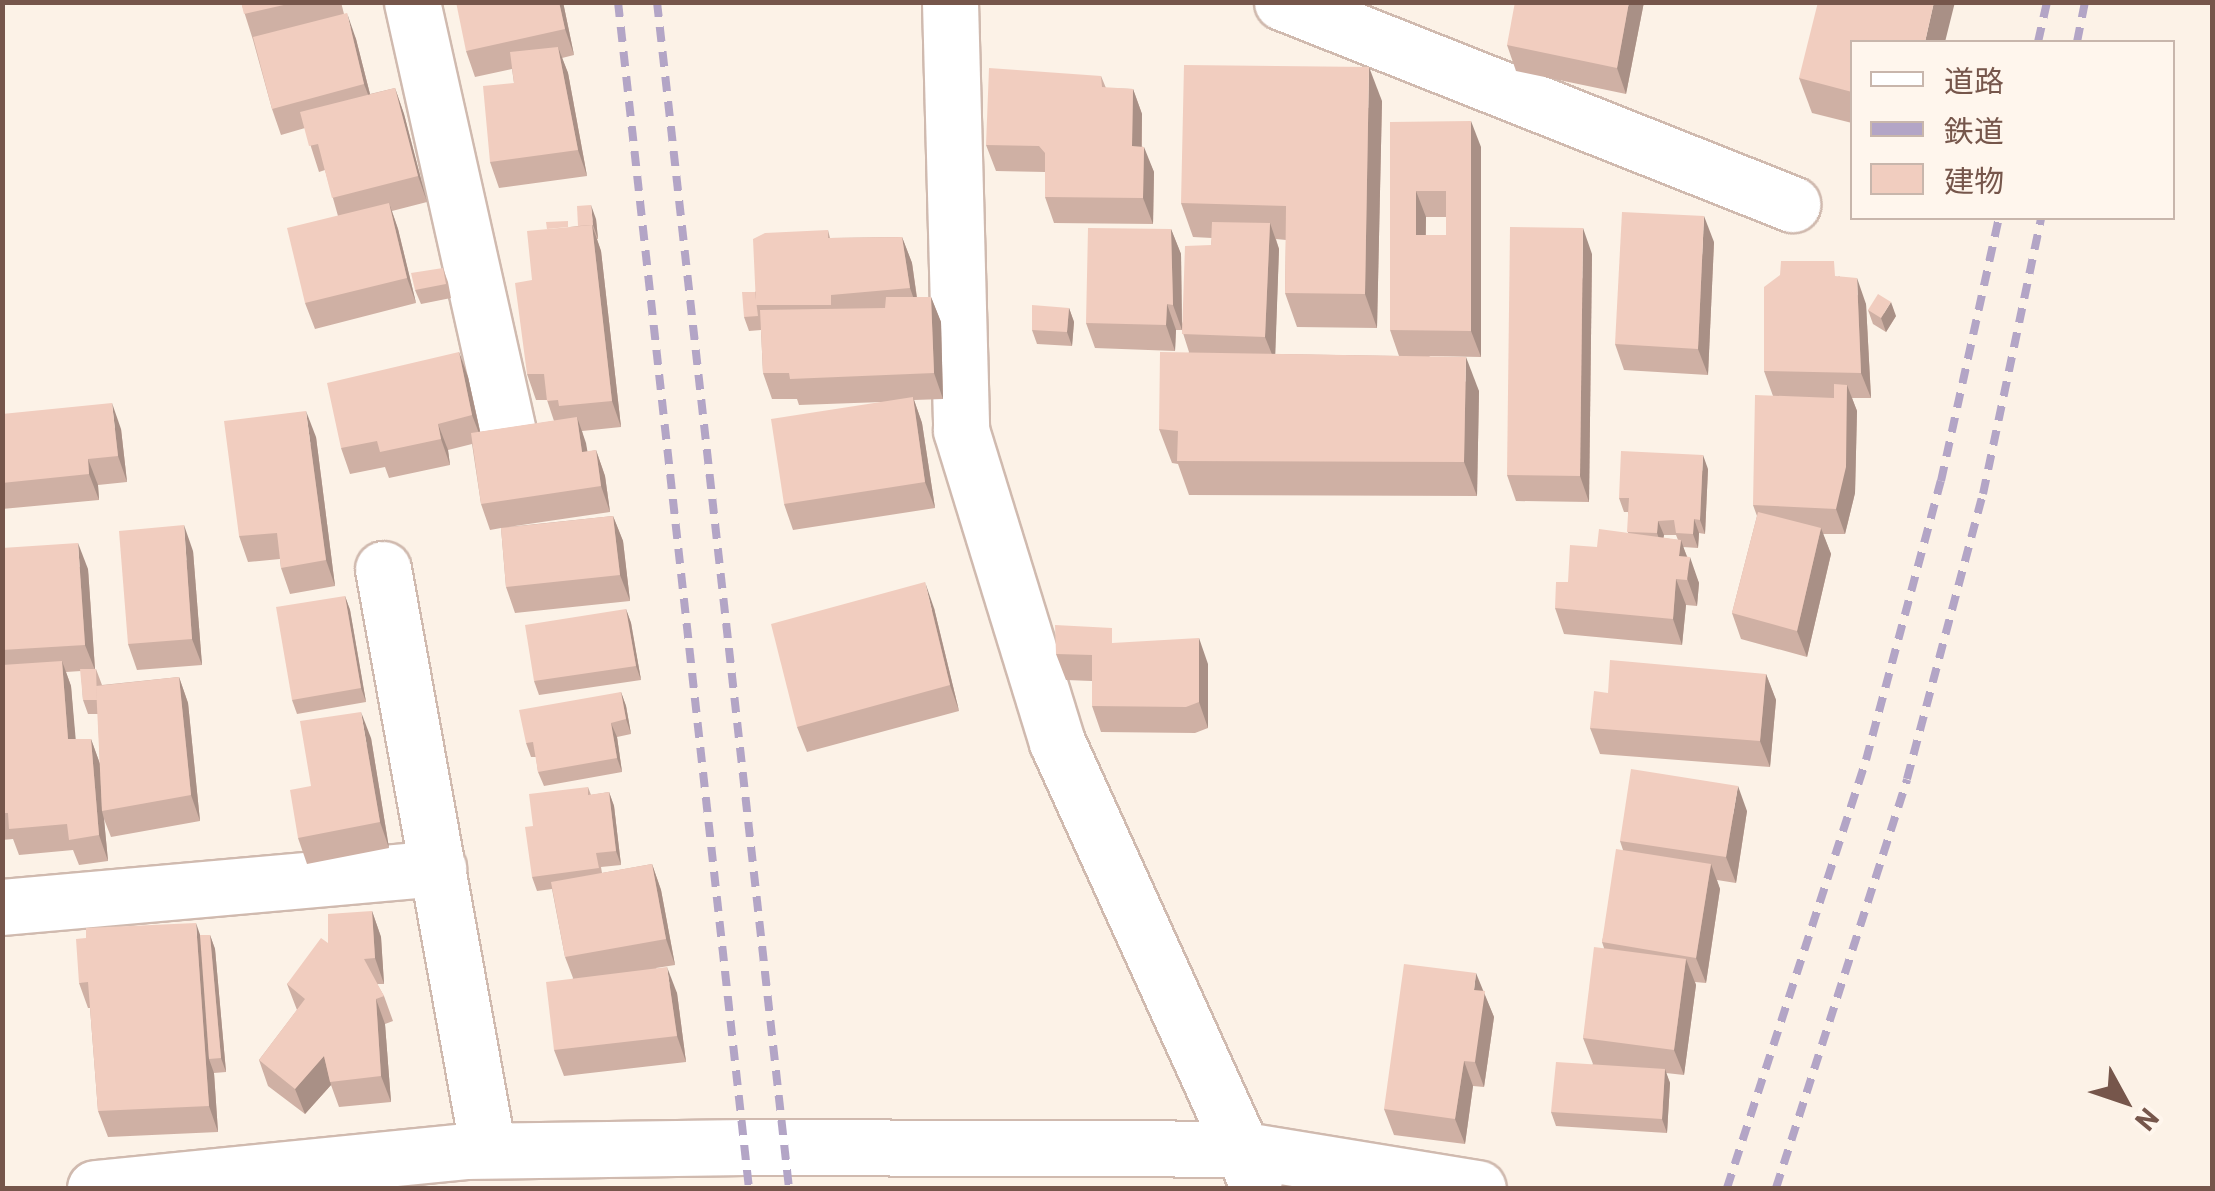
<!DOCTYPE html>
<html>
<head>
<meta charset="utf-8">
<style>
  body { margin:0 }
  #map { position:relative; width:2215px; height:1191px; overflow:hidden; background:#fcf2e7; font-family:Barlow,"Noto Sans JP",sans-serif }
  div>[style] { position:absolute }
  .roads { filter:drop-shadow(2px 0 #d0baaf) drop-shadow(-2px 0 #d0baaf) drop-shadow(0 2px #d0baaf) drop-shadow(0 -2px #d0baaf) }
  .street>* { height:55px; margin:-27.5px; padding:0 27.5px; transform-origin:27.5px; border-radius:27.5px; background:#fff }
  .rail>* { height:8px; margin-top:-4px; transform-origin:0; background:repeating-linear-gradient(90deg,#b3a5c6 0 15px,transparent 0 25px) }
  .wall>* { inset:0; background:#cfb0a4 }
  .shaded-wall>* { inset:0; background:#a99086 }
  .building>* { inset:0; background:#f1cdbf }
  span { translate:-50% -50%; white-space:nowrap; text-align:center; line-height:1.15; -webkit-text-stroke:8px #fff6ed; paint-order:stroke }
  .frame { position:absolute; inset:0; border:5px solid #76564b; pointer-events:none }
  .legend { position:absolute; left:1850px; top:40px; width:325px; height:180px; box-sizing:border-box; background:#fff6ed; border:2px solid #c8b6ac; margin:0; padding:12px 18px; list-style:none; font-size:30px; color:#76564b }
  .legend li { display:flex; align-items:center; gap:20px; height:50px }
  .legend b { width:50px; border:2px solid #c8b6ac }
  .north { position:absolute; left:2075px; top:1051px; width:100px; height:100px; -webkit-text-stroke:8px #fff6ed; paint-order:stroke; rotate:130deg; font-size:28px; font-weight:700; line-height:40px; text-align:center; color:#76564b }
  .north::after { content:''; display:block; margin:auto; width:35px; height:45px; background:#76564b; clip-path:polygon(50% 0,100% 100%,50% 72%,0 100%) }
</style>
</head>
<body>
<div id="map">
  <div class="roads">
    <div class="street">
      <div style="left:412px;top:2px;width:441px;rotate:77.4deg"></div>
      <div style="left:950px;top:2px;width:428px;rotate:88.5deg"></div>
      <div style="left:961px;top:430px;width:326px;rotate:72.9deg"></div>
      <div style="left:1057px;top:742px;width:478px;rotate:65.6deg"></div>
      <div style="left:1282px;top:2px;width:549px;rotate:21.61deg"></div>
      <div style="left:383px;top:569px;width:590px;rotate:79.76deg"></div>
      <div style="left:2px;top:907px;width:438px;rotate:-5.1deg"></div>
      <div style="left:95px;top:1188px;width:372px;rotate:-5.7deg"></div>
      <div style="left:465px;top:1151px;width:279px;rotate:-0.8deg"></div>
      <div style="left:744px;top:1147px;width:495px;rotate:0.2deg"></div>
      <div style="left:1239px;top:1149px;width:242px;rotate:9.3deg"></div>
    </div>
  </div>
  <div class="rail">
    <div style="left:618px;top:2px;width:1193px;rotate:83.7deg"></div>
    <div style="left:657px;top:2px;width:1193px;rotate:83.65deg"></div>
    <div style="left:2038px;top:42px;width:41px;rotate:-77.3deg"></div>
    <div style="left:2077px;top:42px;width:41px;rotate:-78.7deg"></div>
    <div style="left:1727px;top:1188px;width:450px;rotate:-72deg"></div>
    <div style="left:1866px;top:760px;width:289px;rotate:-75deg"></div>
    <div style="left:1941px;top:481px;width:269px;rotate:-77.6deg"></div>
    <div style="left:1776px;top:1188px;width:429px;rotate:-72.2deg"></div>
    <div style="left:1907px;top:779px;width:295px;rotate:-75.1deg"></div>
    <div style="left:1983px;top:494px;width:282px;rotate:-78.1deg"></div>
  </div>
  <div class="wall">
    <div style="clip-path:polygon(241px 2px,341px 2px,344px 14px,356px 39px,370px 94px,395px 88px,404px 114px,427px 202px,392px 211px,398px 229px,416px 303px,315px 329px,305px 303px,338px 216px,325px 170px,319px 172px,305px 128px,281px 135px,272px 109px,253px 40px)"></div>
    <div style="clip-path:polygon(563px 2px,574px 55px,562px 58px,568px 73px,587px 176px,499px 188px,490px 162px,514px 83px,512px 69px,475px 77px,466px 51px)"></div>
    <div style="clip-path:polygon(1644px 2px,1626px 94px,1516px 71px,1507px 45px)"></div>
    <div style="clip-path:polygon(1852px 42px,1852px 123px,1812px 113px,1799px 78px)"></div>
    <div style="clip-path:polygon(1101px 76px,1106px 88px,1133px 89px,1142px 114px,1142px 146px,1154px 172px,1153px 224px,1054px 223px,1045px 197px,1045px 172px,996px 171px,986px 145px)"></div>
    <div style="clip-path:polygon(evenodd,1382px 101px,1377px 328px,1297px 327px,1285px 293px,1286px 240px,1276px 239px,1279px 249px,1275px 354px,1399px 356px,1390px 330px,1390px 122px,1481px 147px,1481px 357px,1429px 356px,1479px 391px,1477px 496px,1189px 495px,1178px 464px,1172px 463px,1159px 429px,1189px 352px,1182px 330px,1176px 330px,1175px 351px,1095px 348px,1086px 323px,1171px 229px,1181px 254px,1182px 324px,1211px 245px,1212px 238px,1193px 237px,1181px 203px,1382px 101px,1426px 217px,1446px 217px,1446px 235px,1426px 235px,1426px 217px)"></div>
    <div style="clip-path:polygon(596px 219px,598px 239px,597px 239px,601px 251px,621px 427px,582px 431px,587px 452px,596px 450px,605px 476px,610px 512px,508px 527px,613px 516px,623px 541px,630px 601px,515px 613px,506px 587px,501px 528px,490px 530px,481px 504px,472px 444px,448px 450px,450px 465px,389px 478px,385px 467px,350px 474px,341px 448px,459px 352px,468px 377px,480px 432px,554px 421px,547px 400px,536px 400px,527px 374px,570px 227px,578px 226px)"></div>
    <div style="clip-path:polygon(828px 230px,830px 238px,902px 237px,912px 263px,917px 297px,931px 297px,941px 322px,943px 399px,914px 400px,922px 423px,935px 508px,793px 530px,784px 504px,882px 402px,799px 405px,797px 399px,772px 399px,763px 373px,761px 330px,749px 331px,744px 317px,755px 292px)"></div>
    <div style="clip-path:polygon(1714px 242px,1708px 375px,1624px 370px,1615px 344px)"></div>
    <div style="clip-path:polygon(1592px 254px,1589px 502px,1516px 501px,1507px 475px)"></div>
    <div style="clip-path:polygon(443px 268px,448px 282px,451px 298px,421px 304px,415px 290px)"></div>
    <div style="clip-path:polygon(1839px 276px,1866px 304px,1871px 398px,1852px 398px,1857px 411px,1855px 493px,1845px 534px,1823px 534px,1831px 554px,1807px 657px,1741px 639px,1732px 613px,1757px 516px,1753px 505px,1773px 396px,1764px 371px)"></div>
    <div style="clip-path:polygon(1069px 308px,1074px 322px,1072px 346px,1037px 344px,1032px 330px)"></div>
    <div style="clip-path:polygon(1868px 310px,1896px 316px,1886px 332px,1873px 324px)"></div>
    <div style="clip-path:polygon(2px 414px,121px 429px,127px 482px,98px 485px,99px 500px,2px 509px)"></div>
    <div style="clip-path:polygon(316px 437px,335px 586px,290px 594px,281px 568px,280px 559px,248px 562px,239px 536px)"></div>
    <div style="clip-path:polygon(evenodd,1708px 469px,1705px 534px,1699px 533px,1698px 548px,1683px 547px,1699px 583px,1697px 606px,1686px 605px,1682px 645px,1564px 634px,1555px 608px,1568px 582px,1597px 547px,1628px 533px,1628px 512px,1624px 512px,1619px 498px,1708px 469px,1664px 535px,1676px 535px,1678px 540px,1663px 538px,1664px 535px)"></div>
    <div style="clip-path:polygon(evenodd,2px 548px,88px 569px,95px 669px,96px 669px,102px 685px,179px 677px,188px 703px,200px 821px,111px 837px,104px 819px,108px 861px,79px 865px,73px 850px,19px 855px,13px 839px,2px 840px,2px 548px,81px 671px,83px 700px,88px 714px,98px 714px,100px 764px,91px 739px,75px 739px,71px 686px,66px 672px,81px 671px)"></div>
    <div style="clip-path:polygon(193px 551px,202px 665px,137px 670px,128px 644px)"></div>
    <div style="clip-path:polygon(345px 596px,350px 610px,366px 702px,297px 714px,292px 700px)"></div>
    <div style="clip-path:polygon(934px 608px,959px 711px,807px 752px,797px 727px)"></div>
    <div style="clip-path:polygon(626px 609px,631px 623px,641px 680px,539px 695px,534px 681px)"></div>
    <div style="clip-path:polygon(1117px 643px,1208px 664px,1208px 728px,1195px 733px,1101px 732px,1092px 706px,1092px 681px,1066px 680px,1056px 654px)"></div>
    <div style="clip-path:polygon(1766px 674px,1776px 700px,1770px 767px,1600px 754px,1590px 728px,1608px 693px)"></div>
    <div style="clip-path:polygon(621px 692px,626px 706px,631px 734px,617px 737px,622px 772px,544px 786px,538px 772px,536px 757px,531px 757px,526px 743px)"></div>
    <div style="clip-path:polygon(371px 738px,389px 848px,307px 864px,298px 838px)"></div>
    <div style="clip-path:polygon(588px 787px,591px 795px,609px 792px,614px 806px,621px 865px,601px 867px,602px 873px,652px 864px,661px 890px,675px 965px,656px 968px,677px 993px,686px 1062px,564px 1076px,554px 1050px,573px 978px,565px 957px,552px 889px,537px 891px,532px 877px,533px 826px)"></div>
    <div style="clip-path:polygon(1747px 811px,1736px 883px,1717px 880px,1720px 889px,1706px 983px,1695px 982px,1696px 985px,1684px 1075px,1666px 1073px,1670px 1083px,1667px 1133px,1556px 1126px,1551px 1112px,1593px 1064px,1583px 1038px,1604px 948px,1602px 942px,1623px 850px,1620px 841px)"></div>
    <div style="clip-path:polygon(372px 911px,381px 937px,384px 984px,377px 984px,384px 996px,393px 1021px,385px 1024px,391px 1102px,339px 1107px,331px 1085px,305px 1114px,268px 1086px,259px 1060px,297px 1010px,287px 984px,328px 943px)"></div>
    <div style="clip-path:polygon(200px 935px,210px 935px,215px 949px,226px 1072px,214px 1073px,218px 1132px,108px 1137px,98px 1111px,90px 1008px,88px 1008px,79px 983px)"></div>
    <div style="clip-path:polygon(1483px 991px,1494px 1017px,1484px 1087px,1473px 1086px,1465px 1144px,1394px 1135px,1384px 1109px)"></div>
  </div>
  <div class="shaded-wall">
    <div style="clip-path:polygon(559px 2px,563px 2px,574px 55px,565px 29px)"></div>
    <div style="clip-path:polygon(1629px 2px,1644px 2px,1626px 94px,1617px 68px)"></div>
    <div style="clip-path:polygon(1934px 2px,1955px 2px,1945px 42px,1925px 42px)"></div>
    <div style="clip-path:polygon(347px 13px,356px 39px,374px 110px,364px 84px)"></div>
    <div style="clip-path:polygon(558px 47px,568px 73px,587px 176px,578px 150px)"></div>
    <div style="clip-path:polygon(1369px 67px,1382px 101px,1377px 328px,1365px 294px)"></div>
    <div style="clip-path:polygon(395px 88px,404px 114px,427px 202px,418px 176px)"></div>
    <div style="clip-path:polygon(1133px 89px,1142px 114px,1141px 171px,1132px 146px)"></div>
    <div style="clip-path:polygon(1471px 121px,1481px 147px,1481px 357px,1471px 331px)"></div>
    <div style="clip-path:polygon(1144px 147px,1154px 172px,1153px 224px,1143px 198px)"></div>
    <div style="clip-path:polygon(1416px 191px,1426px 217px,1425px 261px,1416px 235px)"></div>
    <div style="clip-path:polygon(389px 203px,398px 229px,416px 303px,407px 278px)"></div>
    <div style="clip-path:polygon(591px 205px,596px 219px,598px 239px,593px 225px)"></div>
    <div style="clip-path:polygon(1704px 216px,1714px 242px,1708px 375px,1698px 349px)"></div>
    <div style="clip-path:polygon(1270px 223px,1279px 249px,1275px 362px,1265px 337px)"></div>
    <div style="clip-path:polygon(592px 225px,601px 251px,621px 427px,612px 401px)"></div>
    <div style="clip-path:polygon(1583px 228px,1592px 254px,1589px 502px,1580px 476px)"></div>
    <div style="clip-path:polygon(1171px 229px,1181px 254px,1182px 330px,1173px 305px)"></div>
    <div style="clip-path:polygon(902px 237px,912px 263px,919px 314px,910px 288px)"></div>
    <div style="clip-path:polygon(1857px 278px,1866px 304px,1871px 398px,1861px 373px)"></div>
    <div style="clip-path:polygon(931px 297px,941px 322px,943px 399px,934px 373px)"></div>
    <div style="clip-path:polygon(1891px 302px,1896px 316px,1886px 332px,1881px 318px)"></div>
    <div style="clip-path:polygon(1167px 304px,1176px 330px,1175px 351px,1166px 325px)"></div>
    <div style="clip-path:polygon(1069px 308px,1074px 322px,1072px 346px,1067px 332px)"></div>
    <div style="clip-path:polygon(459px 352px,468px 377px,482px 441px,472px 415px)"></div>
    <div style="clip-path:polygon(1466px 357px,1479px 391px,1477px 496px,1464px 462px)"></div>
    <div style="clip-path:polygon(1847px 385px,1857px 411px,1855px 493px,1845px 534px,1836px 509px)"></div>
    <div style="clip-path:polygon(913px 397px,922px 423px,935px 508px,925px 482px)"></div>
    <div style="clip-path:polygon(112px 403px,121px 429px,127px 482px,118px 456px)"></div>
    <div style="clip-path:polygon(306px 411px,316px 437px,335px 586px,326px 560px)"></div>
    <div style="clip-path:polygon(577px 417px,586px 443px,592px 478px,582px 452px)"></div>
    <div style="clip-path:polygon(438px 424px,448px 450px,450px 465px,441px 439px)"></div>
    <div style="clip-path:polygon(596px 450px,605px 476px,610px 512px,601px 486px)"></div>
    <div style="clip-path:polygon(1703px 455px,1708px 469px,1705px 534px,1700px 520px)"></div>
    <div style="clip-path:polygon(88px 459px,98px 485px,99px 500px,89px 474px)"></div>
    <div style="clip-path:polygon(613px 516px,623px 541px,630px 601px,620px 575px)"></div>
    <div style="clip-path:polygon(1694px 519px,1699px 533px,1698px 548px,1693px 534px)"></div>
    <div style="clip-path:polygon(1658px 521px,1664px 535px,1662px 547px,1657px 533px)"></div>
    <div style="clip-path:polygon(184px 525px,193px 551px,202px 665px,192px 639px)"></div>
    <div style="clip-path:polygon(1821px 528px,1831px 554px,1807px 657px,1797px 631px)"></div>
    <div style="clip-path:polygon(1681px 540px,1689px 563px,1690px 557px,1699px 583px,1697px 606px,1679px 556px)"></div>
    <div style="clip-path:polygon(78px 543px,88px 569px,95px 670px,85px 645px)"></div>
    <div style="clip-path:polygon(1676px 579px,1686px 605px,1682px 645px,1673px 619px)"></div>
    <div style="clip-path:polygon(925px 582px,934px 608px,959px 711px,950px 685px)"></div>
    <div style="clip-path:polygon(345px 596px,350px 610px,366px 702px,361px 688px)"></div>
    <div style="clip-path:polygon(626px 609px,631px 623px,641px 680px,636px 666px)"></div>
    <div style="clip-path:polygon(1199px 638px,1208px 664px,1208px 728px,1199px 702px)"></div>
    <div style="clip-path:polygon(62px 661px,71px 686px,78px 765px,68px 739px)"></div>
    <div style="clip-path:polygon(1766px 674px,1776px 700px,1770px 767px,1760px 741px)"></div>
    <div style="clip-path:polygon(179px 677px,188px 703px,200px 821px,191px 795px)"></div>
    <div style="clip-path:polygon(621px 692px,626px 706px,631px 734px,626px 719px)"></div>
    <div style="clip-path:polygon(361px 712px,371px 738px,389px 848px,380px 822px)"></div>
    <div style="clip-path:polygon(611px 723px,617px 737px,622px 772px,617px 758px)"></div>
    <div style="clip-path:polygon(91px 739px,100px 764px,102px 811px,104px 819px,108px 861px,99px 835px)"></div>
    <div style="clip-path:polygon(1738px 786px,1747px 811px,1736px 883px,1726px 857px)"></div>
    <div style="clip-path:polygon(609px 792px,614px 806px,621px 865px,616px 851px)"></div>
    <div style="clip-path:polygon(652px 864px,661px 890px,675px 965px,666px 939px)"></div>
    <div style="clip-path:polygon(1711px 864px,1720px 889px,1706px 983px,1696px 958px)"></div>
    <div style="clip-path:polygon(372px 911px,381px 937px,384px 984px,375px 958px)"></div>
    <div style="clip-path:polygon(196px 923px,205px 949px,209px 1059px,214px 1073px,218px 1132px,209px 1106px)"></div>
    <div style="clip-path:polygon(210px 935px,215px 949px,226px 1072px,221px 1058px)"></div>
    <div style="clip-path:polygon(1686px 959px,1696px 985px,1684px 1075px,1674px 1050px)"></div>
    <div style="clip-path:polygon(667px 967px,677px 993px,686px 1062px,677px 1036px)"></div>
    <div style="clip-path:polygon(1476px 973px,1494px 1017px,1484px 1087px,1475px 1062px,1474px 990px)"></div>
    <div style="clip-path:polygon(376px 999px,385px 1024px,391px 1102px,381px 1076px)"></div>
    <div style="clip-path:polygon(324px 1056px,331px 1085px,305px 1114px,295px 1089px)"></div>
    <div style="clip-path:polygon(1464px 1061px,1473px 1086px,1465px 1144px,1455px 1119px)"></div>
    <div style="clip-path:polygon(1665px 1069px,1670px 1083px,1667px 1133px,1662px 1119px)"></div>
  </div>
  <div class="building">
    <div style="clip-path:polygon(241px 2px,297px 2px,244px 14px)"></div>
    <div style="clip-path:polygon(456px 2px,559px 2px,565px 29px,466px 51px)"></div>
    <div style="clip-path:polygon(1515px 2px,1629px 2px,1617px 68px,1507px 45px)"></div>
    <div style="clip-path:polygon(1818px 2px,1934px 2px,1925px 42px,1852px 42px,1852px 92px,1799px 78px)"></div>
    <div style="clip-path:polygon(347px 13px,364px 84px,272px 109px,253px 37px)"></div>
    <div style="clip-path:polygon(558px 47px,578px 150px,490px 162px,483px 86px,514px 83px,510px 52px)"></div>
    <div style="clip-path:polygon(1184px 65px,1369px 67px,1365px 294px,1285px 293px,1286px 206px,1181px 203px)"></div>
    <div style="clip-path:polygon(989px 68px,1101px 76px,1102px 87px,1133px 89px,1132px 146px,1144px 147px,1143px 198px,1045px 197px,1045px 153px,1039px 146px,986px 145px)"></div>
    <div style="clip-path:polygon(395px 88px,418px 176px,332px 198px,318px 144px,309px 146px,300px 112px)"></div>
    <div style="clip-path:polygon(evenodd,1471px 121px,1471px 331px,1390px 330px,1390px 122px,1471px 121px,1416px 191px,1446px 191px,1446px 235px,1416px 235px,1416px 191px)"></div>
    <div style="clip-path:polygon(389px 203px,407px 278px,305px 303px,287px 228px)"></div>
    <div style="clip-path:polygon(591px 205px,593px 225px,578px 226px,577px 206px)"></div>
    <div style="clip-path:polygon(1622px 212px,1704px 216px,1698px 349px,1615px 344px)"></div>
    <div style="clip-path:polygon(568px 221px,568px 227px,547px 229px,546px 222px)"></div>
    <div style="clip-path:polygon(1212px 222px,1270px 223px,1265px 337px,1182px 334px,1185px 246px,1211px 245px)"></div>
    <div style="clip-path:polygon(592px 225px,612px 401px,559px 406px,558px 400px,547px 401px,544px 374px,527px 374px,515px 283px,532px 280px,527px 231px)"></div>
    <div style="clip-path:polygon(1510px 227px,1583px 228px,1580px 476px,1507px 475px)"></div>
    <div style="clip-path:polygon(1088px 228px,1171px 229px,1173px 305px,1167px 304px,1166px 325px,1086px 323px)"></div>
    <div style="clip-path:polygon(828px 230px,828px 238px,902px 237px,910px 288px,831px 295px,831px 305px,756px 305px,753px 239px,765px 233px)"></div>
    <div style="clip-path:polygon(1781px 261px,1834px 261px,1835px 276px,1857px 278px,1861px 373px,1764px 371px,1764px 287px,1780px 275px)"></div>
    <div style="clip-path:polygon(443px 268px,446px 284px,415px 290px,411px 273px)"></div>
    <div style="clip-path:polygon(742px 292px,755px 292px,758px 316px,744px 317px)"></div>
    <div style="clip-path:polygon(1878px 294px,1891px 302px,1881px 318px,1868px 310px)"></div>
    <div style="clip-path:polygon(886px 297px,931px 297px,934px 373px,790px 379px,789px 373px,763px 373px,760px 310px,885px 308px)"></div>
    <div style="clip-path:polygon(1032px 305px,1069px 308px,1067px 332px,1032px 330px)"></div>
    <div style="clip-path:polygon(459px 352px,472px 415px,438px 424px,441px 439px,380px 452px,377px 441px,341px 448px,327px 383px)"></div>
    <div style="clip-path:polygon(1160px 352px,1466px 357px,1464px 462px,1177px 461px,1178px 431px,1159px 429px)"></div>
    <div style="clip-path:polygon(1834px 384px,1847px 385px,1846px 467px,1836px 509px,1753px 505px,1755px 395px,1834px 398px)"></div>
    <div style="clip-path:polygon(913px 397px,925px 482px,784px 504px,771px 419px)"></div>
    <div style="clip-path:polygon(112px 403px,118px 456px,88px 459px,89px 474px,2px 483px,2px 414px)"></div>
    <div style="clip-path:polygon(306px 411px,326px 560px,281px 568px,277px 533px,239px 536px,224px 421px)"></div>
    <div style="clip-path:polygon(577px 417px,582px 452px,596px 450px,601px 486px,481px 504px,471px 433px)"></div>
    <div style="clip-path:polygon(1621px 451px,1703px 455px,1700px 520px,1694px 519px,1693px 534px,1676px 533px,1674px 520px,1658px 521px,1657px 533px,1627px 532px,1629px 498px,1619px 498px)"></div>
    <div style="clip-path:polygon(1758px 512px,1821px 528px,1797px 631px,1732px 613px)"></div>
    <div style="clip-path:polygon(613px 516px,620px 575px,506px 587px,501px 528px)"></div>
    <div style="clip-path:polygon(184px 525px,192px 639px,128px 644px,119px 531px)"></div>
    <div style="clip-path:polygon(1599px 529px,1681px 540px,1679px 556px,1690px 557px,1687px 580px,1676px 579px,1673px 619px,1555px 608px,1556px 582px,1568px 582px,1570px 545px,1597px 547px)"></div>
    <div style="clip-path:polygon(78px 543px,85px 645px,2px 650px,2px 548px)"></div>
    <div style="clip-path:polygon(925px 582px,950px 685px,797px 727px,771px 624px)"></div>
    <div style="clip-path:polygon(345px 596px,361px 688px,292px 700px,276px 607px)"></div>
    <div style="clip-path:polygon(626px 609px,636px 666px,534px 681px,525px 625px)"></div>
    <div style="clip-path:polygon(1055px 625px,1112px 628px,1112px 643px,1199px 638px,1199px 702px,1186px 707px,1092px 706px,1092px 655px,1056px 654px)"></div>
    <div style="clip-path:polygon(1610px 660px,1766px 674px,1760px 741px,1590px 728px,1594px 691px,1608px 693px)"></div>
    <div style="clip-path:polygon(62px 661px,68px 739px,91px 739px,99px 835px,69px 840px,67px 824px,9px 829px,8px 813px,2px 813px,2px 665px)"></div>
    <div style="clip-path:polygon(80px 669px,96px 669px,97px 700px,83px 700px)"></div>
    <div style="clip-path:polygon(179px 677px,191px 795px,102px 811px,96px 686px)"></div>
    <div style="clip-path:polygon(621px 692px,626px 719px,611px 723px,617px 758px,538px 772px,533px 742px,526px 743px,519px 710px)"></div>
    <div style="clip-path:polygon(361px 712px,380px 822px,298px 838px,290px 790px,311px 786px,300px 721px)"></div>
    <div style="clip-path:polygon(1631px 769px,1738px 786px,1726px 857px,1620px 841px)"></div>
    <div style="clip-path:polygon(588px 787px,588px 795px,609px 792px,616px 851px,596px 853px,599px 868px,532px 877px,525px 827px,533px 826px,529px 794px)"></div>
    <div style="clip-path:polygon(1616px 849px,1711px 864px,1696px 958px,1602px 942px)"></div>
    <div style="clip-path:polygon(652px 864px,666px 939px,565px 957px,551px 882px)"></div>
    <div style="clip-path:polygon(372px 911px,375px 958px,364px 959px,384px 996px,376px 999px,381px 1076px,330px 1082px,324px 1056px,295px 1089px,259px 1060px,305px 999px,287px 984px,321px 938px,328px 943px,328px 914px)"></div>
    <div style="clip-path:polygon(196px 923px,209px 1106px,98px 1111px,88px 982px,79px 983px,76px 939px,86px 938px,86px 928px)"></div>
    <div style="clip-path:polygon(200px 935px,210px 935px,221px 1058px,209px 1059px)"></div>
    <div style="clip-path:polygon(1594px 947px,1686px 959px,1674px 1050px,1583px 1038px)"></div>
    <div style="clip-path:polygon(1404px 964px,1476px 973px,1474px 990px,1485px 991px,1475px 1062px,1464px 1061px,1455px 1119px,1384px 1109px)"></div>
    <div style="clip-path:polygon(667px 967px,677px 1036px,554px 1050px,546px 982px)"></div>
    <div style="clip-path:polygon(1556px 1062px,1665px 1069px,1662px 1119px,1551px 1112px)"></div>
  </div>
  <div class="frame"></div>
  <ul class="legend">
  <li><b style="height:12px;background:#fff"></b>道路</li>
  <li><b style="height:12px;background:#b3a5c6"></b>鉄道</li>
  <li><b style="height:28px;background:#f1cdbf"></b>建物</li>
  </ul>
  <div class="north">N</div>
</div>
</body>
</html>
